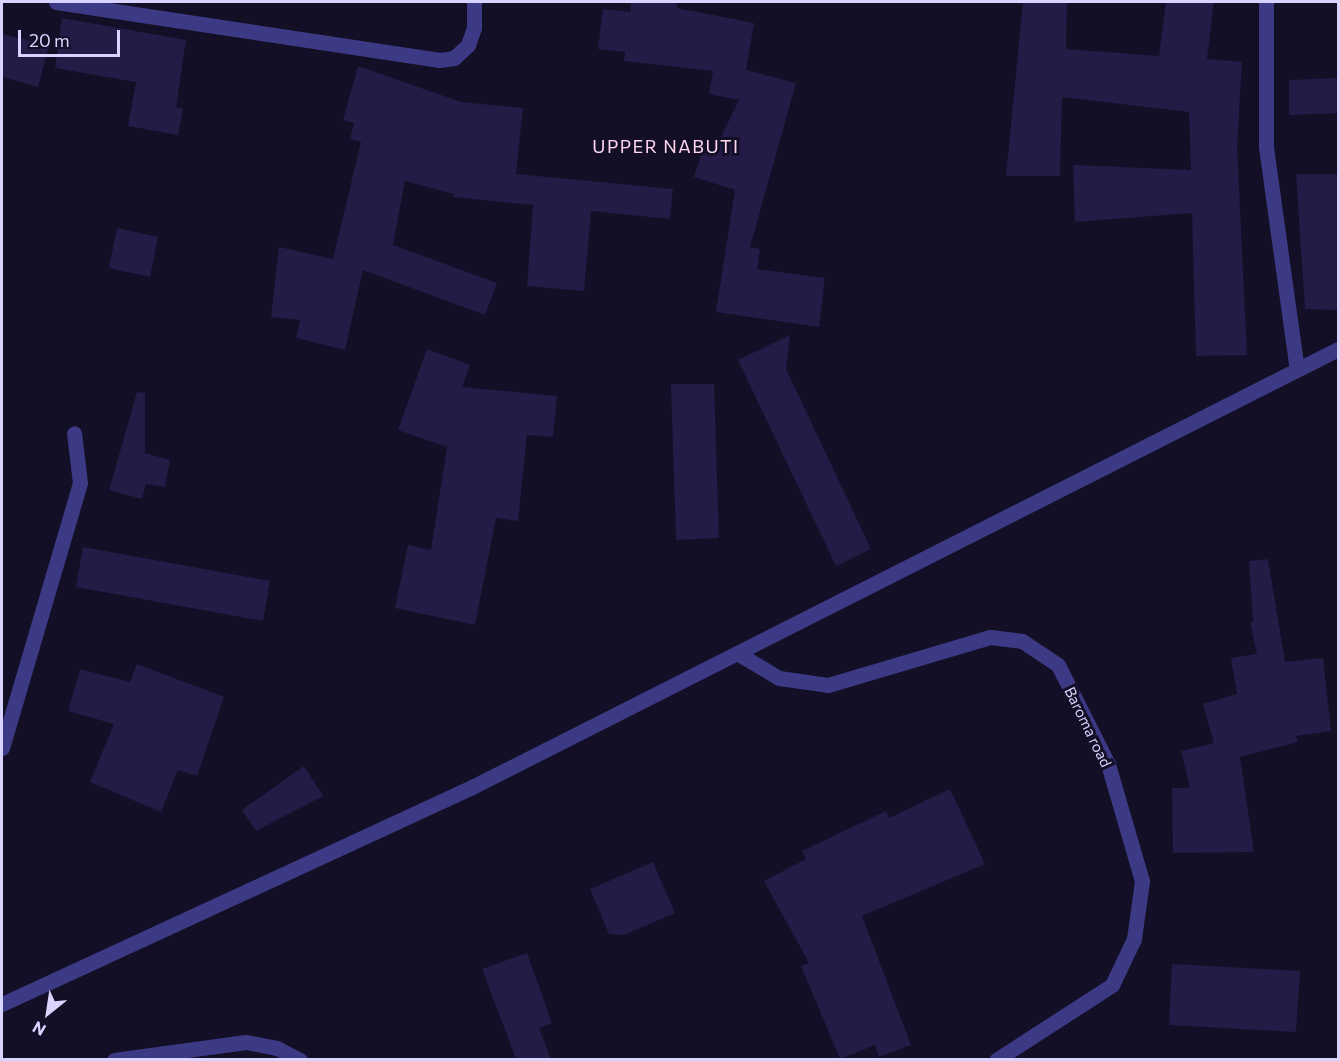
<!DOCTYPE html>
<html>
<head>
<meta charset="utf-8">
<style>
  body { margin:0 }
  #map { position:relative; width:1340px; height:1061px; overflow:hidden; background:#130f26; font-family:Commissioner,sans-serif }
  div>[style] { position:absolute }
  .building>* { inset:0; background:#241b47 }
  .street>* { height:15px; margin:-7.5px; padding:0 7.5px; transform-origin:7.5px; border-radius:7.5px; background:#3d3a85 }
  span { translate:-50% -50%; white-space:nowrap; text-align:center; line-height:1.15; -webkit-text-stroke:6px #130f26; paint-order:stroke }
  .street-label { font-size:15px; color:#d9d4ff }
  .quarter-label { font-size:18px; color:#ffd6f0; letter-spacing:1.5px }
  .frame { position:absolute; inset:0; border:3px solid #d9d4ff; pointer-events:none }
  .north { position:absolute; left:18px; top:983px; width:60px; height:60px; -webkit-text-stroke:4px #130f26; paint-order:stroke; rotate:210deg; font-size:16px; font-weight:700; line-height:24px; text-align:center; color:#d9d4ff }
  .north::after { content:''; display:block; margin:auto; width:21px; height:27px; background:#d9d4ff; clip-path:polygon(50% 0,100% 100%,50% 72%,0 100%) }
  .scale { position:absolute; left:18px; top:30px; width:102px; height:27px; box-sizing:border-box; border:3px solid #d9d4ff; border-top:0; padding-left:8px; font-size:18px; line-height:21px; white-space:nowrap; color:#d9d4ff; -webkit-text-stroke:4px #130f26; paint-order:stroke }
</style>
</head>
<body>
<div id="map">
  <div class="building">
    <div style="clip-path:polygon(631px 2px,677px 2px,677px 8px,754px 23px,746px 70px,796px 83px,750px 247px,760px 249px,757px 269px,825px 278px,819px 327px,716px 312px,735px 190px,694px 177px,703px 148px,714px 151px,739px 100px,709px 94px,713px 71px,624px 61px,625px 52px,598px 49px,603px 9px,630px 12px)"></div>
    <div style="clip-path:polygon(1023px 2px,1067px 2px,1066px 49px,1159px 56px,1166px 2px,1214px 2px,1207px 59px,1242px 62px,1237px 147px,1247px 355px,1196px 356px,1192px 213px,1075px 222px,1073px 165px,1191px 170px,1189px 112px,1062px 97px,1060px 176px,1006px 176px)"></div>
    <div style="clip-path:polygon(62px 18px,186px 40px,176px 107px,183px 109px,178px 135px,128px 126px,136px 82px,55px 68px)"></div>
    <div style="clip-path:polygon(2px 34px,49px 45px,38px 87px,2px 77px)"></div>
    <div style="clip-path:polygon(358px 66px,461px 102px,523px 108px,516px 174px,673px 189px,670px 219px,591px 211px,584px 291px,527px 286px,533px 205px,453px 197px,454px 194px,405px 181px,393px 245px,497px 283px,485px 315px,363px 270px,345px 350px,296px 338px,300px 320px,271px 317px,279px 247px,333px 259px,361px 142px,350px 139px,354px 123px,343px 120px)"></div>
    <div style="clip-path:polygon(1338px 78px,1338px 113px,1289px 115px,1289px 80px)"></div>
    <div style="clip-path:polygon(1296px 174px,1338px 174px,1338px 310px,1305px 309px)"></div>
    <div style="clip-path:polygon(117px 228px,158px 237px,150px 277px,109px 268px)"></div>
    <div style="clip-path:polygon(790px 335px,786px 369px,871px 549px,836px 566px,738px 360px)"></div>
    <div style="clip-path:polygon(427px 349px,470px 365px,462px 387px,557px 396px,553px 437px,527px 435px,518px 521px,496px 518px,475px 625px,395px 608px,408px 545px,431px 550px,447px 447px,398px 430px)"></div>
    <div style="clip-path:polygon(671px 384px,714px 384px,719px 538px,676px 540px)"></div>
    <div style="clip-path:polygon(137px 392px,145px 393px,145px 453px,170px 460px,165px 487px,146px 484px,142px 499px,109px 490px)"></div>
    <div style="clip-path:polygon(83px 547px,270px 581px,263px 621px,76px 587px)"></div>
    <div style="clip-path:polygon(1268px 559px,1285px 662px,1323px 658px,1331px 731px,1296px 736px,1298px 742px,1240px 757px,1254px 852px,1173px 853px,1172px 788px,1190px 788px,1181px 751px,1214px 743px,1203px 704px,1237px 694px,1231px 658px,1257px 654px,1250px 623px,1253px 622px,1249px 561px)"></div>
    <div style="clip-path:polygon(137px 664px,224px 697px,197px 776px,178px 770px,161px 812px,90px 782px,114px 724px,68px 711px,80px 669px,130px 682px)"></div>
    <div style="clip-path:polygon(304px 766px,323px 796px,256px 831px,242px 810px)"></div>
    <div style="clip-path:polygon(950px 789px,985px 864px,862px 916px,911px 1045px,879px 1057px,875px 1045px,840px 1059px,801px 966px,809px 963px,764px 881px,806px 859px,802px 851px,886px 811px,889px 818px)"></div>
    <div style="clip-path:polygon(653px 862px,675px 913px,624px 935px,609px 934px,590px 889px)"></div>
    <div style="clip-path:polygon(527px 953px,552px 1023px,539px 1028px,551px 1059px,516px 1059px,482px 969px)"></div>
    <div style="clip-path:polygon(1172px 964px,1300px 971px,1296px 1032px,1169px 1025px)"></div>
  </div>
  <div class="street">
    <div style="left:56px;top:2px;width:388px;rotate:8.6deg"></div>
    <div style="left:440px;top:60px;width:14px;rotate:-8deg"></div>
    <div style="left:454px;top:58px;width:19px;rotate:-43deg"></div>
    <div style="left:468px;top:45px;width:18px;rotate:-71deg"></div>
    <div style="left:474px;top:28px;width:26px;rotate:-90deg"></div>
    <div style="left:1266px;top:2px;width:145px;rotate:90deg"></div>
    <div style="left:1266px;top:147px;width:224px;rotate:82.1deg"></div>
    <div style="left:737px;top:653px;width:49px;rotate:30.8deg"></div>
    <div style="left:779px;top:678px;width:49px;rotate:8.1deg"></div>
    <div style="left:828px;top:685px;width:169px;rotate:-16.5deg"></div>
    <div style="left:990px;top:637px;width:32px;rotate:7deg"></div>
    <div style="left:1022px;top:641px;width:43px;rotate:33.7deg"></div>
    <div style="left:1058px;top:665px;width:111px;rotate:63.2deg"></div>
    <div style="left:1108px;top:764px;width:122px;rotate:73.8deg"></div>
    <div style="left:1142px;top:881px;width:59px;rotate:97.9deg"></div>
    <div style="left:1134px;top:939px;width:51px;rotate:115.6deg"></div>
    <div style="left:1112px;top:985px;width:138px;rotate:147.1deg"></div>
    <div style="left:2px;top:748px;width:276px;rotate:-73.6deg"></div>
    <div style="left:80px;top:483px;width:50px;rotate:-96.8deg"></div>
    <div style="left:2px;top:1004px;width:518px;rotate:-24.78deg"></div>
    <div style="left:472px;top:787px;width:970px;rotate:-26.83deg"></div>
    <div style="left:114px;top:1060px;width:133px;rotate:-7.8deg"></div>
    <div style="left:246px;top:1042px;width:32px;rotate:11deg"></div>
    <div style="left:277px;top:1048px;width:26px;rotate:28deg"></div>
  </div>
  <div class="street-label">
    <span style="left:1088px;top:727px;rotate:64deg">Baroma road</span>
  </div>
  <div class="quarter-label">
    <span style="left:666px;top:146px">UPPER NABUTI</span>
  </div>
  <div class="frame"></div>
  <div class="north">N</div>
  <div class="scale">20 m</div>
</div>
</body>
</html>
